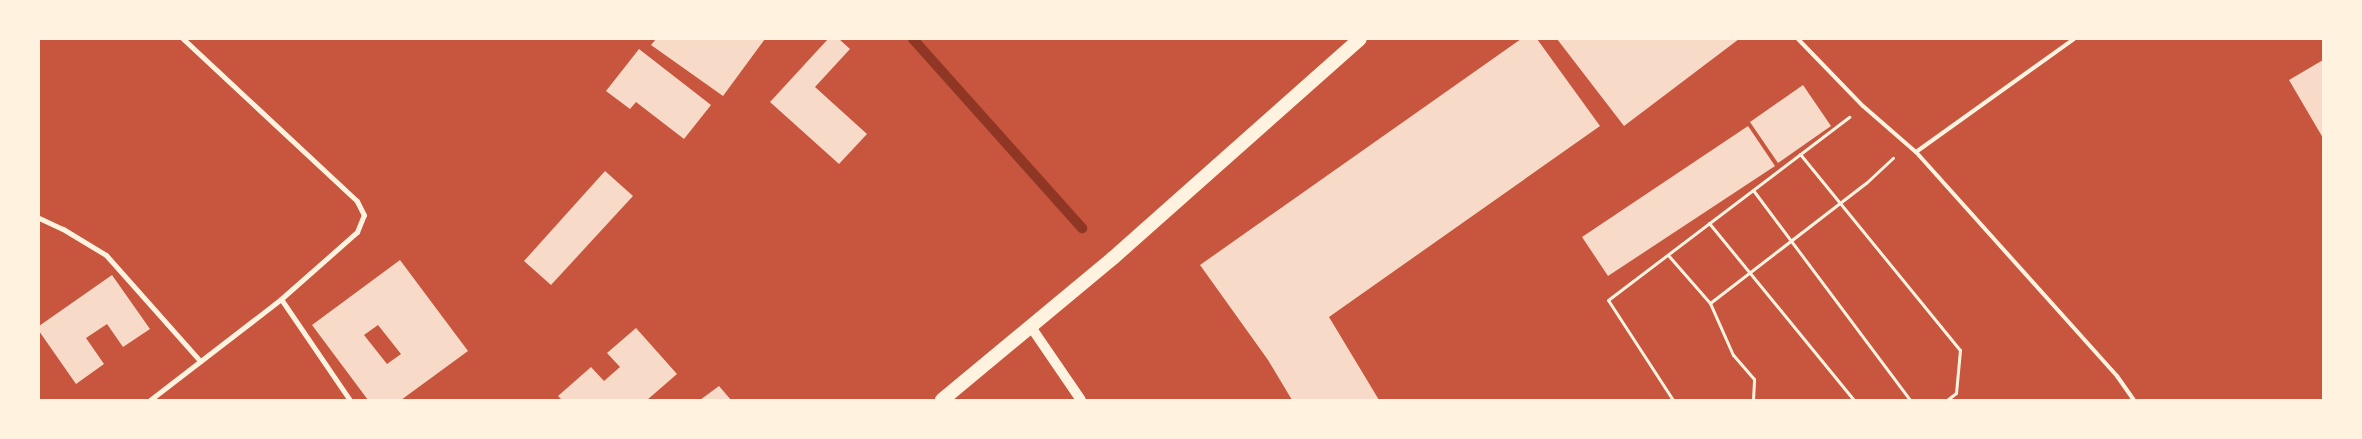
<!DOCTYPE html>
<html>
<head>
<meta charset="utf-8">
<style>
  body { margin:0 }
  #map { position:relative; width:2362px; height:439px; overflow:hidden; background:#c8553d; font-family:"Asap Condensed",sans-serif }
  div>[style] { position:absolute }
  .stream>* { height:10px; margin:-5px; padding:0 5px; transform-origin:5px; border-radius:5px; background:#8f3625 }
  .building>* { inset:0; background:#f7dbc8 }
  .path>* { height:3px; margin:-1.5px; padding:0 1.5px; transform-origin:1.5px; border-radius:1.5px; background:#fff3e0 }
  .service>* { height:4px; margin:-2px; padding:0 2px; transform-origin:2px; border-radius:2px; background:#fff3e0 }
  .minor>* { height:5px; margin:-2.5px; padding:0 2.5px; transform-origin:2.5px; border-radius:2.5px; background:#fff3e0 }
  .secondary>* { height:10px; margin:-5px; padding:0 5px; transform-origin:5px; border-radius:5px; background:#fff3e0 }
  .trunk>* { height:14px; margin:-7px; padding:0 7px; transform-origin:7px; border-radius:7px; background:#fff3e0 }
  span { translate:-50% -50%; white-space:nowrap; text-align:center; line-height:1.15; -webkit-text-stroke:4px #fff3e0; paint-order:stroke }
  .frame { position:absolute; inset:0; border:40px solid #fff3e0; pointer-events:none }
</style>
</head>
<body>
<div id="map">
  <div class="stream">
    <div style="left:913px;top:39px;width:254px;rotate:48.2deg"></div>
  </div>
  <div class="building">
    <div style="clip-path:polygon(656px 39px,765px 39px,723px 96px,651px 45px)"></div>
    <div style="clip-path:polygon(828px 39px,839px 39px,850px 49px,815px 87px,867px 134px,839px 164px,770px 102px)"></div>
    <div style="clip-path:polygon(1521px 39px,1537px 39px,1600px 126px,1329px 317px,1379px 400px,1292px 400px,1268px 360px,1200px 265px)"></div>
    <div style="clip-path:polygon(1557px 39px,1739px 39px,1624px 126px)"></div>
    <div style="clip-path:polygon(639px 49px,711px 105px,684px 139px,636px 102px,630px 109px,606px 91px)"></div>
    <div style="clip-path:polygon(2323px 60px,2323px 138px,2289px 80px)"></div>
    <div style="clip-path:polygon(1803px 85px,1831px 126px,1778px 163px,1750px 122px)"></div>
    <div style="clip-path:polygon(1748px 126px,1775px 166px,1608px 276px,1582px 237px)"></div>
    <div style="clip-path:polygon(605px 171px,633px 196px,551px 285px,524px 261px)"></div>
    <div style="clip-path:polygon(evenodd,400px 260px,468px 351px,401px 400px,368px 400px,312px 325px,400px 260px,378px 325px,401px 354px,387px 364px,364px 335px,378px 325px)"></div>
    <div style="clip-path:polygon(112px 275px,150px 329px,123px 347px,107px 324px,86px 338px,104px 364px,76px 384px,39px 331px,39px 326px)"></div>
    <div style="clip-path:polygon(636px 328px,677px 374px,647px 400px,562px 400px,558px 396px,591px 367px,604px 381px,620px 367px,607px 353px)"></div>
    <div style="clip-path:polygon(719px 386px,731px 400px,700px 400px)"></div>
  </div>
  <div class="path">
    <div style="left:1800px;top:154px;width:253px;rotate:50.8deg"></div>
    <div style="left:1960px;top:350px;width:43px;rotate:95.3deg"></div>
    <div style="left:1956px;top:393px;width:11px;rotate:142deg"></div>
    <div style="left:1753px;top:190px;width:262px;rotate:53.2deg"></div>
    <div style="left:1709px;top:223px;width:229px;rotate:50.7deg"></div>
    <div style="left:1668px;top:255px;width:64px;rotate:48.8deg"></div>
    <div style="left:1673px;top:400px;width:119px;rotate:-123deg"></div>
    <div style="left:1608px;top:300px;width:303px;rotate:-37.2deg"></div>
    <div style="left:1753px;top:400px;width:21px;rotate:-87deg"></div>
    <div style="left:1754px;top:379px;width:32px;rotate:-131deg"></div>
    <div style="left:1733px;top:355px;width:57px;rotate:-113.9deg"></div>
    <div style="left:1710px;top:303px;width:197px;rotate:-37.6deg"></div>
    <div style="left:1866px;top:183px;width:37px;rotate:-43deg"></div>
  </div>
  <div class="service">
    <div style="left:1798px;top:39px;width:93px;rotate:45.9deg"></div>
    <div style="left:1863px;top:106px;width:70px;rotate:41deg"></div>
    <div style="left:1916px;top:152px;width:301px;rotate:48.1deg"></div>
    <div style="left:2117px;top:376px;width:29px;rotate:55deg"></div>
    <div style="left:1916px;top:152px;width:194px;rotate:-35.6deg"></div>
  </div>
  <div class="minor">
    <div style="left:39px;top:218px;width:26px;rotate:25deg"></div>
    <div style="left:63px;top:229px;width:50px;rotate:31.2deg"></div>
    <div style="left:106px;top:255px;width:142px;rotate:48.4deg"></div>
    <div style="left:281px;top:299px;width:122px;rotate:55.7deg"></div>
    <div style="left:150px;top:400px;width:165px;rotate:-37.6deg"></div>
    <div style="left:281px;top:299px;width:101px;rotate:-41.4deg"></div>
    <div style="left:357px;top:232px;width:18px;rotate:-68deg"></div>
    <div style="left:364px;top:215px;width:16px;rotate:-117deg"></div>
    <div style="left:357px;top:201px;width:238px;rotate:-137deg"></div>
  </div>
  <div class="secondary">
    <div style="left:1031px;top:327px;width:88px;rotate:55.6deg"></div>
  </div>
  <div class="trunk">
    <div style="left:942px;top:400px;width:222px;rotate:-39.7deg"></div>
    <div style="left:1113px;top:258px;width:330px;rotate:-41.6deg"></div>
  </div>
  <div class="frame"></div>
</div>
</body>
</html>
